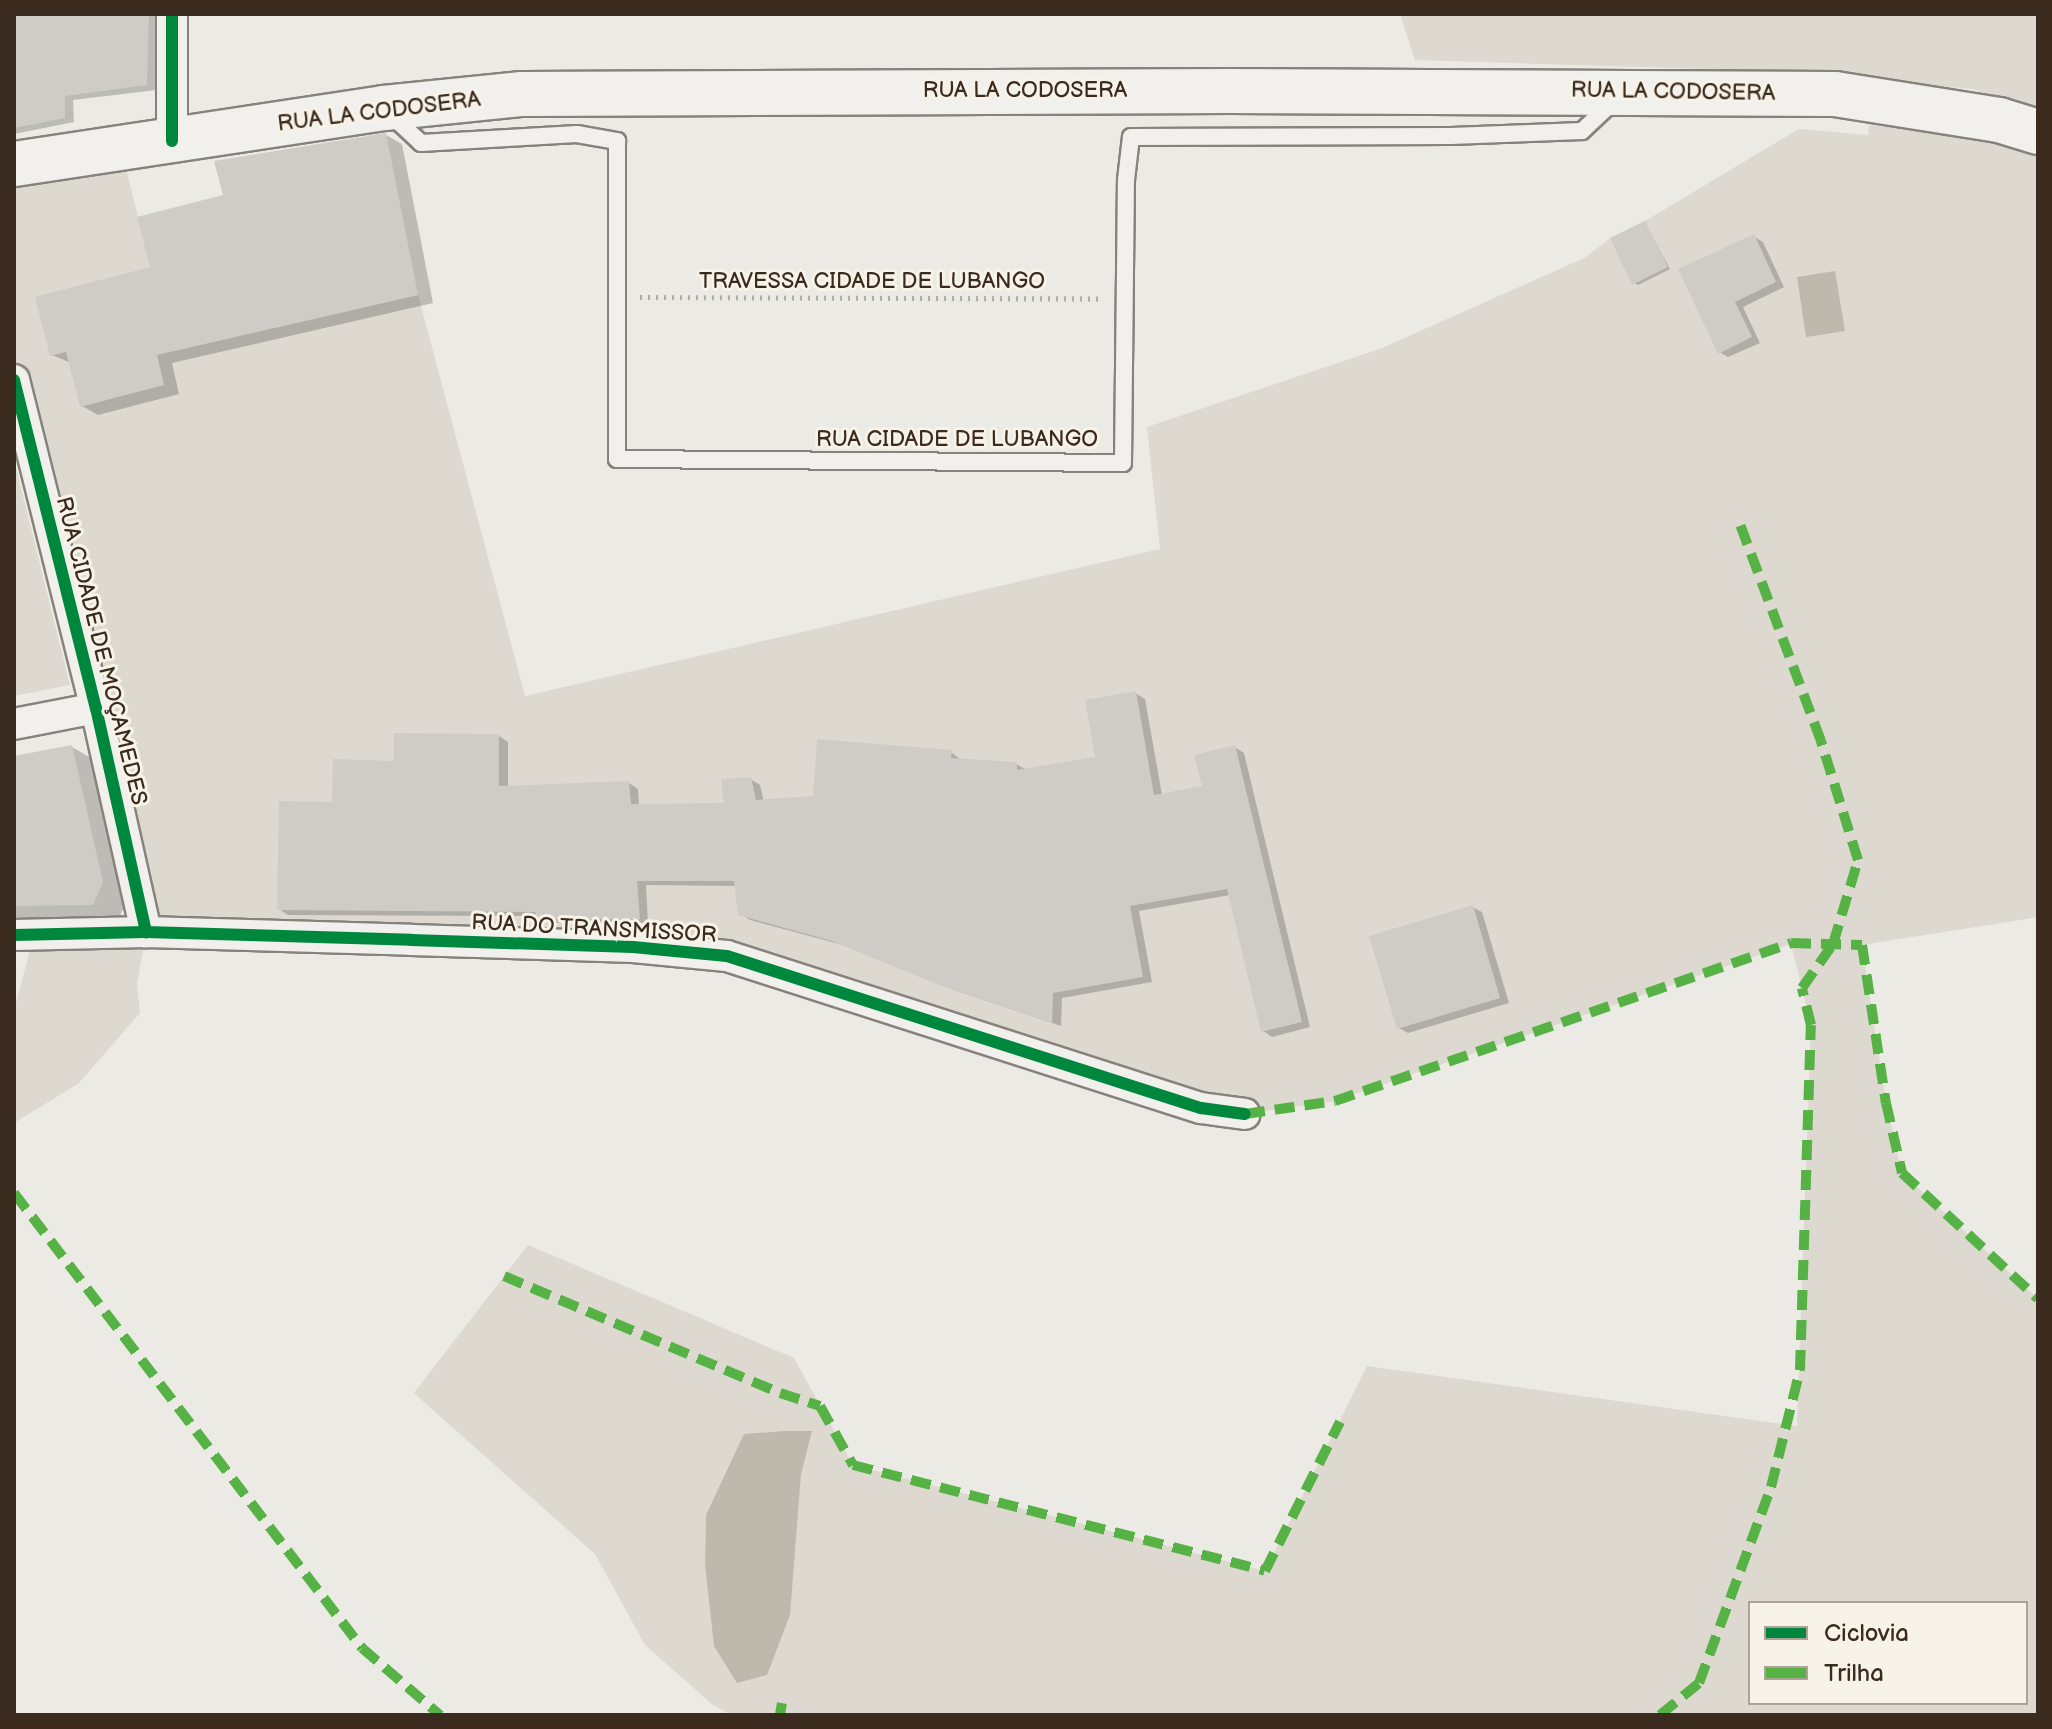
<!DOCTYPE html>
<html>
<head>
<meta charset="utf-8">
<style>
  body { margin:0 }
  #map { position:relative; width:2052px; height:1729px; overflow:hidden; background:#eceae4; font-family:"Balsamiq Sans",sans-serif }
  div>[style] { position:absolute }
  .green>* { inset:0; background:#ddd9d0 }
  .water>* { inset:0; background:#beb8ad }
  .shadow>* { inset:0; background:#0003 }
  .building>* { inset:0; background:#cfccc7 }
  .path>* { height:5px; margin-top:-2.5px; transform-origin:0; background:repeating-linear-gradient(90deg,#b0ada8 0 2px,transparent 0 8px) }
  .roads { filter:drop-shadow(2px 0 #86827c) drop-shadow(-2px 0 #86827c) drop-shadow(0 2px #86827c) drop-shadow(0 -2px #86827c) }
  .lane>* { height:16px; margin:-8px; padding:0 8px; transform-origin:8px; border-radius:8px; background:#f1f0ec }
  .street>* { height:30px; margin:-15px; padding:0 15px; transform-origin:15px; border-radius:15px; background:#f1f0ec }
  .secondary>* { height:44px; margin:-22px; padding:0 22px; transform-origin:22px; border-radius:22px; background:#f1f0ec }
  .quiet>* { height:10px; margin-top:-5px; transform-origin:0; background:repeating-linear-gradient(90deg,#57b245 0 20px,transparent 0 30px) }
  .cycleway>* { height:12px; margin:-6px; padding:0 6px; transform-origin:6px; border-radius:6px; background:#00873e }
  span { translate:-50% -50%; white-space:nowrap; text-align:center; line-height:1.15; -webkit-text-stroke:6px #f7f3e8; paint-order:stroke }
  .street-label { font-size:22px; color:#3b2a1e }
  .frame { position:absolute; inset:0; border:16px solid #3b2a1e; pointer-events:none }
  .legend { position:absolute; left:1748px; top:1601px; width:280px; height:104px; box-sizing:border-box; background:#f7f3e8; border:2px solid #aca397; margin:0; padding:10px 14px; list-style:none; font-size:24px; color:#3b2a1e }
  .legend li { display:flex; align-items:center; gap:16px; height:40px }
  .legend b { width:40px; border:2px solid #aca397 }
</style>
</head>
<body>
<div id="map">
  <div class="green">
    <div style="clip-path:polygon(1400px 14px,2038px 14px,2038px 110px,1972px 89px,1769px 71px,1415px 60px)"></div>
    <div style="clip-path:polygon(evenodd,1869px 125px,1968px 136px,2038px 151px,2038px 917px,1862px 945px,1886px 1103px,1902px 1173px,2038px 1299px,2038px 1715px,731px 1715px,713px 1705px,645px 1645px,595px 1554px,414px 1393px,528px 1245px,794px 1358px,853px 1465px,1265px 1571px,1367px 1366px,1797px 1426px,1811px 1025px,1791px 944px,1335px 1101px,1245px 1114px,727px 956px,146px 933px,137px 984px,140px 1013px,79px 1083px,14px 1123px,14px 1010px,34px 935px,145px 932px,14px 380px,14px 164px,121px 148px,171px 351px,418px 295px,525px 696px,1160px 549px,1147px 427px,1382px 348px,1586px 257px,1610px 238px,1645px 221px,1799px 129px,1868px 135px,1869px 125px,1750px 1603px,2026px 1603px,2026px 1703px,1750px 1703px,1750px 1603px)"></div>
    <div style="clip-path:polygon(14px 460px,70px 685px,14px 696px)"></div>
  </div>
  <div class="water">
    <div style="clip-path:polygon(1835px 271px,1845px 331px,1806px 337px,1797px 277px)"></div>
    <div style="clip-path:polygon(785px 1431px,812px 1431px,801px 1474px,790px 1615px,767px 1675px,737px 1683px,714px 1646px,705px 1564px,706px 1515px,744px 1434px)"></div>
  </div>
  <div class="shadow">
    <div style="clip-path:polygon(14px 14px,158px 14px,156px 90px,73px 100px,74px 122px,14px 134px)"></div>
    <div style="clip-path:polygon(386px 135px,402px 144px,433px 303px,172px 363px,179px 394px,98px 415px,82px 406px,71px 363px,52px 355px,152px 269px,225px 197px)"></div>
    <div style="clip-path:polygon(1645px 223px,1670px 269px,1638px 285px,1634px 283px)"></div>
    <div style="clip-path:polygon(1753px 236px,1763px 242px,1784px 287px,1743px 307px,1760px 343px,1728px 357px,1719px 352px)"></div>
    <div style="clip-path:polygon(1135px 693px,1145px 699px,1162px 795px,1204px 788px,1235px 747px,1244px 753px,1310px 1027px,1272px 1037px,1263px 1031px,1230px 895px,1139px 911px,1152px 982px,1062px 998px,1061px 1026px,948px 988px,843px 945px,750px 920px,740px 914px,736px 886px,646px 885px,648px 923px,548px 923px,538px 916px,288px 915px,279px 909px,334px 804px,395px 763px,499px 736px,508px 742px,508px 788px,629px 783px,638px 789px,639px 806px,726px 805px,750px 779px,760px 785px,764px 802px,814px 798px,951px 752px,961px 760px,1016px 764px,1027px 770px,1097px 758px)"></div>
    <div style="clip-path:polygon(72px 747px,98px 762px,128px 898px,119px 918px,14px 918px,14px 757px)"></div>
    <div style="clip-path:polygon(1472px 907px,1482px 912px,1509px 1003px,1408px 1033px,1399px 1028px)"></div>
  </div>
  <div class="building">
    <div style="clip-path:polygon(14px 14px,149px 14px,147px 85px,65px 96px,65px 118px,14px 128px)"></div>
    <div style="clip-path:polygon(386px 133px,418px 295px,157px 355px,164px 385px,80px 407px,66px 352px,50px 356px,35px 297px,150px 267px,137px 217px,223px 195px,214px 161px)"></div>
    <div style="clip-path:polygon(1645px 221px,1668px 267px,1632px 285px,1610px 238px)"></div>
    <div style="clip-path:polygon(1754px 234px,1776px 282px,1735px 302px,1752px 337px,1718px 354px,1678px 269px)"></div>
    <div style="clip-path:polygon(1136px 691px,1154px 795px,1202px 786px,1194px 755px,1235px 745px,1302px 1022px,1261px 1032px,1227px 889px,1130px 906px,1143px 977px,1053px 993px,1052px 1023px,936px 984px,832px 941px,738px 915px,734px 881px,637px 881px,640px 919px,537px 919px,535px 912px,277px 910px,279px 801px,332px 802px,333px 759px,394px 761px,394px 733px,499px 734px,499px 786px,629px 781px,631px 804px,724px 803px,721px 779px,751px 777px,756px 800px,813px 796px,817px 739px,952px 750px,951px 758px,1017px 762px,1017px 770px,1095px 757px,1085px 700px)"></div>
    <div style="clip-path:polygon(72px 745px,103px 882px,93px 905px,14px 906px,14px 756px)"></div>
    <div style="clip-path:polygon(1473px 905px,1500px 998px,1397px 1029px,1369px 936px)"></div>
  </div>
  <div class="path">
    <div style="left:640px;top:297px;width:462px;rotate:0.2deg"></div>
  </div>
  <div class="roads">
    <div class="lane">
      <div style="left:391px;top:115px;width:41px;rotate:43deg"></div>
      <div style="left:421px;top:143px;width:156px;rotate:-3.3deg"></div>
      <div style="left:577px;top:134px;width:41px;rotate:9.9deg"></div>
      <div style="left:617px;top:141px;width:318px;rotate:90deg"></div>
      <div style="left:617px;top:459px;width:506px;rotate:0.45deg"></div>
      <div style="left:1123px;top:463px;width:283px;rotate:-89.4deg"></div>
      <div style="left:1126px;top:180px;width:43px;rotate:-83.4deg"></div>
      <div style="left:1131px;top:137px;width:320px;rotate:-0.2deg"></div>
      <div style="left:1451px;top:136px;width:131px;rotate:-2.2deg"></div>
      <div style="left:1582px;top:131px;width:45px;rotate:-43.2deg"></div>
    </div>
    <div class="street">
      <div style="left:172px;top:14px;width:127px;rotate:90deg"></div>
      <div style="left:14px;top:380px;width:338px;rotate:76deg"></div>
      <div style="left:96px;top:708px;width:230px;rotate:77.4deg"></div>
      <div style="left:14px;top:724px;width:84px;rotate:-11deg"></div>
      <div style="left:14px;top:935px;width:132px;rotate:-1.3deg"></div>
      <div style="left:146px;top:932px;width:265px;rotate:1.7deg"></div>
      <div style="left:411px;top:940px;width:222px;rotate:1.8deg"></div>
      <div style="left:633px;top:947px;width:94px;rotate:5.5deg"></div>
      <div style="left:727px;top:956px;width:498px;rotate:17.8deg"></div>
      <div style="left:1201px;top:1108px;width:44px;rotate:7.8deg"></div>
    </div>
    <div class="secondary">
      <div style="left:14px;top:164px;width:374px;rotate:-8.6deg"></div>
      <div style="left:384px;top:108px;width:139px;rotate:-5.8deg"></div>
      <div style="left:522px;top:94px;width:707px;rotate:-0.24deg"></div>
      <div style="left:1229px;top:91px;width:606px;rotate:0.28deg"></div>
      <div style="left:1835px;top:94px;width:166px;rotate:9deg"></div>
      <div style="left:1999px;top:120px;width:41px;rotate:17.1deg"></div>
    </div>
  </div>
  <div class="quiet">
    <div style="left:1245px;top:1114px;width:91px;rotate:-8.2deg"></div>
    <div style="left:1335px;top:1101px;width:483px;rotate:-19.1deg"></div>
    <div style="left:1791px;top:943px;width:71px;rotate:1.6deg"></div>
    <div style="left:1862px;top:945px;width:160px;rotate:81.4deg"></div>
    <div style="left:1886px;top:1103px;width:72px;rotate:77.1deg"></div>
    <div style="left:1902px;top:1173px;width:185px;rotate:42.8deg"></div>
    <div style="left:14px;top:1193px;width:573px;rotate:52.59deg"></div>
    <div style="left:362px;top:1648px;width:103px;rotate:40.7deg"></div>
    <div style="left:504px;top:1276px;width:300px;rotate:23deg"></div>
    <div style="left:780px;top:1393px;width:42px;rotate:18deg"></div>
    <div style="left:820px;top:1406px;width:68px;rotate:60.8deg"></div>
    <div style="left:853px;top:1465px;width:425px;rotate:14.4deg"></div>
    <div style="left:1265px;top:1571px;width:167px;rotate:-63.3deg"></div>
    <div style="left:780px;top:1715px;width:12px;rotate:-81deg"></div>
    <div style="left:1660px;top:1715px;width:50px;rotate:-39.4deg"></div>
    <div style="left:1699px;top:1683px;width:209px;rotate:-69.8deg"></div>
    <div style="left:1771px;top:1487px;width:121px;rotate:-76.1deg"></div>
    <div style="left:1800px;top:1370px;width:345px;rotate:-88.2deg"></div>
    <div style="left:1811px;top:1025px;width:38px;rotate:-104deg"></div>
    <div style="left:1802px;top:988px;width:54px;rotate:-54.8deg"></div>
    <div style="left:1833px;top:944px;width:88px;rotate:-73.4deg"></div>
    <div style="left:1858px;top:860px;width:125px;rotate:-107.3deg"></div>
    <div style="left:1821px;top:741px;width:237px;rotate:-110.5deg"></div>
  </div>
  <div class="cycleway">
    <div style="left:172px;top:14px;width:127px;rotate:90deg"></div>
    <div style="left:14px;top:380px;width:338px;rotate:76deg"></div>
    <div style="left:96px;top:708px;width:230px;rotate:77.4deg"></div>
    <div style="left:14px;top:935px;width:132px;rotate:-1.3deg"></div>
    <div style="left:146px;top:932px;width:265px;rotate:1.7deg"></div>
    <div style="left:411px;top:940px;width:222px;rotate:1.8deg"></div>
    <div style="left:633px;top:947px;width:94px;rotate:5.5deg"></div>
    <div style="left:727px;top:956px;width:498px;rotate:17.8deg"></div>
    <div style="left:1201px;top:1108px;width:44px;rotate:7.8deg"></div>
  </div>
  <div class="street-label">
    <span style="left:1025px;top:91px">RUA LA CODOSERA</span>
    <span style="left:1673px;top:92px;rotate:1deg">RUA LA CODOSERA</span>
    <span style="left:379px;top:112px;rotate:-7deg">RUA LA CODOSERA</span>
    <span style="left:872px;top:282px">TRAVESSA CIDADE DE LUBANGO</span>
    <span style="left:957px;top:440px">RUA CIDADE DE LUBANGO</span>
    <span style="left:101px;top:651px;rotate:76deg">RUA CIDADE DE MOÇAMEDES</span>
    <span style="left:594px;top:929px;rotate:3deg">RUA DO TRANSMISSOR</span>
  </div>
  <div class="frame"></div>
  <ul class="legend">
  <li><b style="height:10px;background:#00873e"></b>Ciclovia</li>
  <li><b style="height:10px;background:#57b245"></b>Trilha</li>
  </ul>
</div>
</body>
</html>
